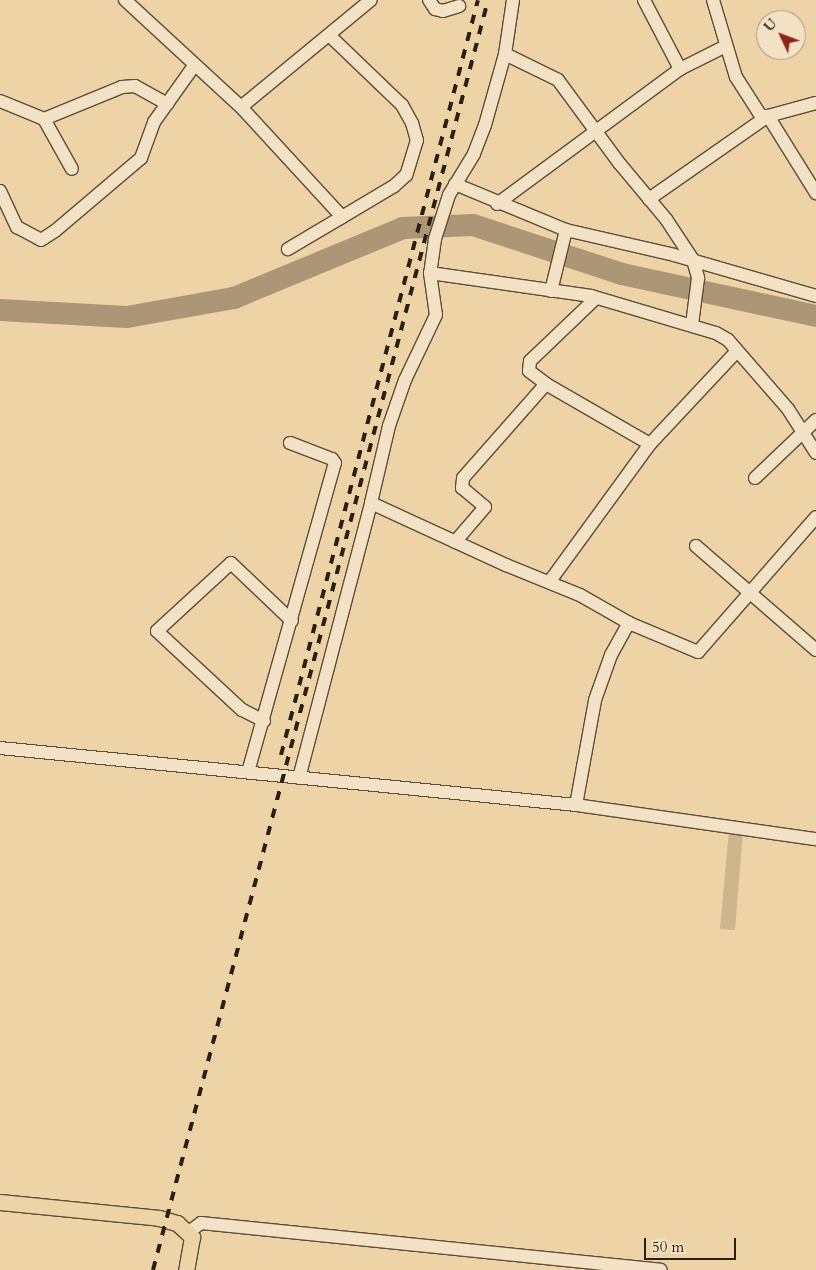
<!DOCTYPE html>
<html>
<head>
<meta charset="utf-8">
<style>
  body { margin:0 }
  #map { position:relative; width:816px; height:1270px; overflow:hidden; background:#eed3a7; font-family:Cardo,serif }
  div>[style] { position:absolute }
  .green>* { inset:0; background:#cdb58e }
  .river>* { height:22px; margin:-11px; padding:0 11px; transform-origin:11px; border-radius:11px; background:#ab9675 }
  .roads { filter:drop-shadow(1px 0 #5a4d39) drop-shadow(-1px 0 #5a4d39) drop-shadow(0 1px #5a4d39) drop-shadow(0 -1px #5a4d39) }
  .minor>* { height:12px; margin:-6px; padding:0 6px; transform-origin:6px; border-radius:6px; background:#f4e2c6 }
  .major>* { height:15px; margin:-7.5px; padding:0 7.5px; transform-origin:7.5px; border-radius:7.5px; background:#eed3a7 }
  .rail>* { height:4px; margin-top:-2px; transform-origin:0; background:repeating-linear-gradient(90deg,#292014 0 9px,transparent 0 18px) }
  span { translate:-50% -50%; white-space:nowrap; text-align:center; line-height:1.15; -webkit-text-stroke:5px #f4e2c6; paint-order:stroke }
  .north { position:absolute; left:756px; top:10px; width:50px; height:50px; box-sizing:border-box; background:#f4e2c6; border:1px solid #a3947f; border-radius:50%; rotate:313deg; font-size:14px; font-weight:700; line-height:20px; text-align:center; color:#292014 }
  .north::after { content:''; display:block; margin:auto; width:18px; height:22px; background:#8f2418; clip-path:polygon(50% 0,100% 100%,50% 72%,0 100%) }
  .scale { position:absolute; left:644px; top:1238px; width:92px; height:22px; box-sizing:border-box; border:2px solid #292014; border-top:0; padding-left:6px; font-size:15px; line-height:18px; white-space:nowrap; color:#292014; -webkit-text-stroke:4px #f4e2c6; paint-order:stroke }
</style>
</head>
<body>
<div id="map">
  <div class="green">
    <div style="clip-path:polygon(729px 830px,743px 831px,735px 930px,720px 929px)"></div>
  </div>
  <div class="river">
    <div style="left:0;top:310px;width:127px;rotate:3.2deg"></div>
    <div style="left:127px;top:317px;width:109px;rotate:-10.1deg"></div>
    <div style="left:234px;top:298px;width:183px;rotate:-22.5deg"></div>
    <div style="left:403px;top:228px;width:70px;rotate:-2.5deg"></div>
    <div style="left:473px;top:225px;width:157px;rotate:18.2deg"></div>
    <div style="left:622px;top:274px;width:198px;rotate:12.2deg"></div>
  </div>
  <div class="roads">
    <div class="minor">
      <div style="left:125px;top:0;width:158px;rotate:42.7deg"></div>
      <div style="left:241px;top:107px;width:149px;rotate:47.4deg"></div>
      <div style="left:342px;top:217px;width:63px;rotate:149.3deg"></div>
      <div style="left:429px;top:0;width:11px;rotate:56deg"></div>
      <div style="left:435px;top:9px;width:8px;rotate:14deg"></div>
      <div style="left:443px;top:11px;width:17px;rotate:-17deg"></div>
      <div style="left:513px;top:0;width:55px;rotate:98.4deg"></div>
      <div style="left:505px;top:54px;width:74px;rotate:105.7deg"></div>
      <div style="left:485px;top:125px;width:31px;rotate:111deg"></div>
      <div style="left:474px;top:154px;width:48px;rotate:121.4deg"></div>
      <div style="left:449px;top:195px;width:46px;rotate:107.7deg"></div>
      <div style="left:435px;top:239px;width:34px;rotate:98deg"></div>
      <div style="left:430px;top:273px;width:42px;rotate:81.9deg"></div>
      <div style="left:436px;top:315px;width:72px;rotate:115.5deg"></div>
      <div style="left:405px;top:380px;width:49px;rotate:109.2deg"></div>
      <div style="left:389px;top:426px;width:79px;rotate:103.2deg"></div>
      <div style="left:371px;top:503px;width:149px;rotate:24.7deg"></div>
      <div style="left:506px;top:565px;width:80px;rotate:22.1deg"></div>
      <div style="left:580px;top:595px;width:56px;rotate:29.7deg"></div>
      <div style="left:629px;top:623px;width:75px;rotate:22.8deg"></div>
      <div style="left:698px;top:652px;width:179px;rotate:-48.8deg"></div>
      <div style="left:644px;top:0;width:78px;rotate:62.4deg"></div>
      <div style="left:713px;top:0;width:80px;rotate:73.4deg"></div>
      <div style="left:736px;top:77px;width:46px;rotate:57.3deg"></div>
      <div style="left:761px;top:116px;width:7px"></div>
      <div style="left:768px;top:116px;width:91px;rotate:58.1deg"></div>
      <div style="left:330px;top:36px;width:100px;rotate:43.8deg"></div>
      <div style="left:402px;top:105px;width:21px;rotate:61deg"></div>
      <div style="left:412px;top:123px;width:18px;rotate:74deg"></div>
      <div style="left:417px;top:140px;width:37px;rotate:107deg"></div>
      <div style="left:406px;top:175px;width:16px;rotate:137deg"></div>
      <div style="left:394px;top:186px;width:61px;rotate:149.2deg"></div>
      <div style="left:505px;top:54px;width:59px;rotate:26.1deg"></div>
      <div style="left:558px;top:80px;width:104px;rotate:53.6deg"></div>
      <div style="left:620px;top:164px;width:72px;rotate:50.1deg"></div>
      <div style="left:666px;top:219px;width:49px;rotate:56.6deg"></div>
      <div style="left:693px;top:260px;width:19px;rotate:74deg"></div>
      <div style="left:698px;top:278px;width:47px;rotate:97.3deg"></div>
      <div style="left:0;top:101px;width:48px;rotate:22.2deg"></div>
      <div style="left:44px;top:119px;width:84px;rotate:-22.3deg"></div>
      <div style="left:122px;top:87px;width:13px;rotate:-4deg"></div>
      <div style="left:135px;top:86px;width:37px;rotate:29deg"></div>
      <div style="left:241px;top:107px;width:168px;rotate:-39.5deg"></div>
      <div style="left:44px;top:119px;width:57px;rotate:60.8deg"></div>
      <div style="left:455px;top:184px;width:120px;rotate:22.5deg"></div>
      <div style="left:566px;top:230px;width:111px;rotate:13deg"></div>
      <div style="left:674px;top:255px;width:148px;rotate:16.1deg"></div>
      <div style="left:0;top:191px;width:40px;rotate:65deg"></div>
      <div style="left:17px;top:227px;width:27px;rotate:28deg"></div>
      <div style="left:41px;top:240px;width:17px;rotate:-33deg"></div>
      <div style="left:55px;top:231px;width:113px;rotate:-40.3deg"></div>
      <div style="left:141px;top:158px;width:38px;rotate:-70deg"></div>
      <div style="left:154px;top:122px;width:69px;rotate:-54.5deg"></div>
      <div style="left:649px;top:199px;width:145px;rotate:-34.9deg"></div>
      <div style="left:768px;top:116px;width:50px;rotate:-15.2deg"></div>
      <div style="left:497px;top:204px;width:227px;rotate:-36.4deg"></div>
      <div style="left:680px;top:69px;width:51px;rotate:-26.6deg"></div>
      <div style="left:430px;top:273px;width:163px;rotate:8.1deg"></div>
      <div style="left:591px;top:296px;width:130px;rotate:16.5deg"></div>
      <div style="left:716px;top:333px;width:14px;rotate:30deg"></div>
      <div style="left:728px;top:340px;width:91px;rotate:49deg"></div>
      <div style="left:788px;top:409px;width:52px;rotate:57.5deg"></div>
      <div style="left:551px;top:291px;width:63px;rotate:-76.2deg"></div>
      <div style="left:596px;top:298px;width:91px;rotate:136.3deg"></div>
      <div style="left:530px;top:361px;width:10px;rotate:96deg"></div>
      <div style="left:529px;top:371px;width:21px;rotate:37deg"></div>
      <div style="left:546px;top:384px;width:120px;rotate:30deg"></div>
      <div style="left:755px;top:478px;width:84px;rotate:-43.6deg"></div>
      <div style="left:455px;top:542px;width:46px;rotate:-49.4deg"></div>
      <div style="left:485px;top:507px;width:30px;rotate:-140deg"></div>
      <div style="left:462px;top:488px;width:10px;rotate:-84deg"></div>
      <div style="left:463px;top:478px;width:125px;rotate:-48.6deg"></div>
      <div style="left:696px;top:546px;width:159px;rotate:40.9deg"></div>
      <div style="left:550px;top:581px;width:170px;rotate:-53.9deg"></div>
      <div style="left:650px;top:444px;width:127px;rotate:-46.9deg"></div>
      <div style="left:264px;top:721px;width:25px;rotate:-153deg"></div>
      <div style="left:242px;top:710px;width:116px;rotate:-137.1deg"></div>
      <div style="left:157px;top:631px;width:100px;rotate:-42.6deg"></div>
      <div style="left:231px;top:563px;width:84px;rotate:43.6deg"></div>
      <div style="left:0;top:748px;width:579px;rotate:5.65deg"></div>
      <div style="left:576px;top:805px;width:242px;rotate:8.1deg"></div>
      <div style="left:248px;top:772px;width:321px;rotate:-74.3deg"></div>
      <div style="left:335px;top:463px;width:5px;rotate:-127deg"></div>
      <div style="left:332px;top:459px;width:45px;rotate:-159.1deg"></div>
      <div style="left:299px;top:778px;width:284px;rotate:-75.3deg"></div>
      <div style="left:576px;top:805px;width:107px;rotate:-79.7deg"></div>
      <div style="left:595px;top:700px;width:48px;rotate:-70.4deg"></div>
      <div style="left:611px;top:655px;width:37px;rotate:-61deg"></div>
      <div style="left:189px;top:1232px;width:15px;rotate:-37deg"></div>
      <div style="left:201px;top:1223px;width:462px;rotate:5.8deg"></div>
    </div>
    <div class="major">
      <div style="left:0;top:1202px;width:160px;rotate:5.7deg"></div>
      <div style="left:159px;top:1218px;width:19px;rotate:16deg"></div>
      <div style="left:177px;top:1223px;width:21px;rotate:43deg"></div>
      <div style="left:192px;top:1237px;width:34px;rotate:100deg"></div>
    </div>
  </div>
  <div class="rail">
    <div style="left:281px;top:755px;width:780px;rotate:-75.38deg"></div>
    <div style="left:153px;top:1270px;width:1313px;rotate:-75.22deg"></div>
  </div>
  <div class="north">U</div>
  <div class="scale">50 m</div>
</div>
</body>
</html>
